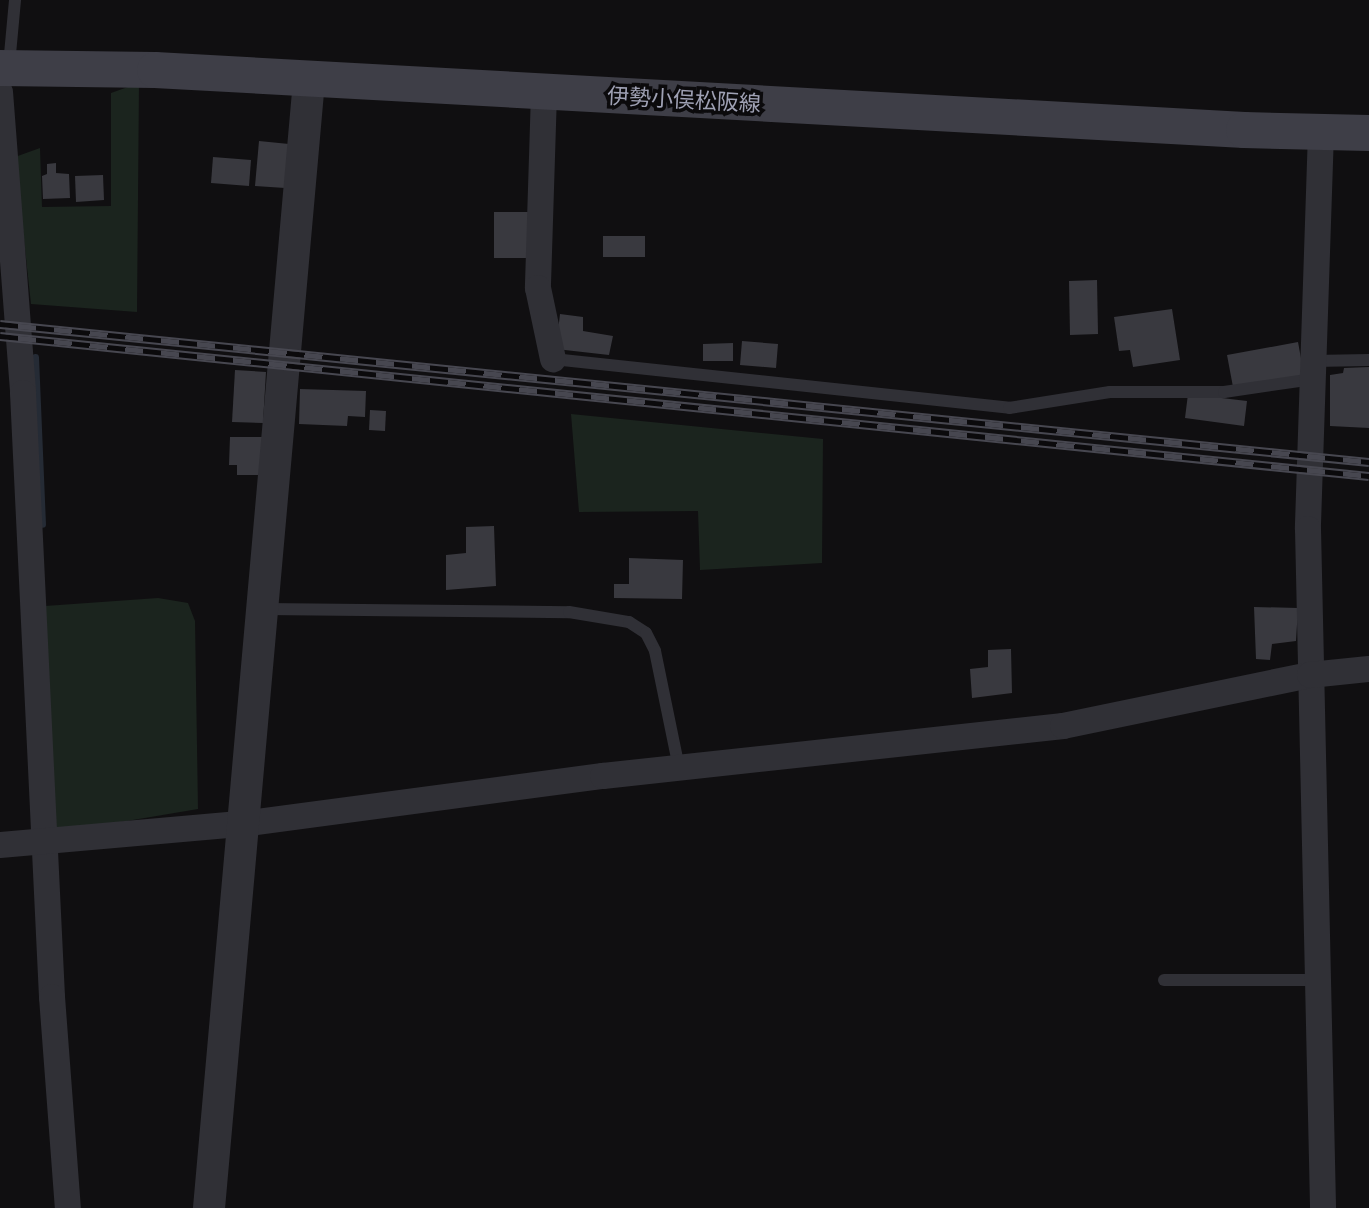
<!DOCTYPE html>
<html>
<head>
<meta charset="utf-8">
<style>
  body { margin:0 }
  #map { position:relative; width:1369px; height:1208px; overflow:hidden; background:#100f11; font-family:Montserrat,"Noto Sans JP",sans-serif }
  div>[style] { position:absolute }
  .green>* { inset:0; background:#1b241e }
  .stream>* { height:7px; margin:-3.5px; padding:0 3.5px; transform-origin:3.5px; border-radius:3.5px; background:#252b35 }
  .building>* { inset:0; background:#39393f }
  .service>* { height:12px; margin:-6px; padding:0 6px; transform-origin:6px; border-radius:6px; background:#303036 }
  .minor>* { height:26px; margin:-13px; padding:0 13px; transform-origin:13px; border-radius:13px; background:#303036 }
  .tertiary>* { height:32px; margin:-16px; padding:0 16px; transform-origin:16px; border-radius:16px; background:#303036 }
  .secondary>* { height:36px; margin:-18px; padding:0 18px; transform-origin:18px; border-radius:18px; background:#3e3e47 }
  .rail>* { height:9px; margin-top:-4.5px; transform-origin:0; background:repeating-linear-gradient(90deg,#0b0a0c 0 18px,#474750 0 36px); box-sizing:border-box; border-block:2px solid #474750 }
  span { translate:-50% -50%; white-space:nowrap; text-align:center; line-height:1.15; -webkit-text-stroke:7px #0b0a0c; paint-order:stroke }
  .street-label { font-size:22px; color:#9fa1b4 }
</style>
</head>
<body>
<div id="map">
  <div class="green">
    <div style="clip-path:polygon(139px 83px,137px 312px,31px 304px,15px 157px,40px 148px,42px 207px,111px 206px,111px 93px)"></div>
    <div style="clip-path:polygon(571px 414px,823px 439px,822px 563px,700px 570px,698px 511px,579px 512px)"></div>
    <div style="clip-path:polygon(158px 598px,188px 603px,195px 621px,198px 809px,56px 833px,45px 606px)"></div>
  </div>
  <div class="stream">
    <div style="left:35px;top:357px;width:167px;rotate:87.6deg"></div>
  </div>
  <div class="building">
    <div style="clip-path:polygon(259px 141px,289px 144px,285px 188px,255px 186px)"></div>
    <div style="clip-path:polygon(213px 157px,251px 160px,249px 186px,211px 183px)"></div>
    <div style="clip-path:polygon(56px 163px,56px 173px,69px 174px,70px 198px,43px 199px,42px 176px,47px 174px,47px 164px)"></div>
    <div style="clip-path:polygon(103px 175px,104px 200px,76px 202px,75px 176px)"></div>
    <div style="clip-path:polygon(494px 212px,528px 212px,528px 258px,494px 258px)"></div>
    <div style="clip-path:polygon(603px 236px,645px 236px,645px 257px,603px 257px)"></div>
    <div style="clip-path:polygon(1097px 280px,1098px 334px,1070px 335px,1069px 281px)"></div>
    <div style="clip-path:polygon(1172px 309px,1180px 360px,1133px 367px,1130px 350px,1119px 351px,1114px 317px)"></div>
    <div style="clip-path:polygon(560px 314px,583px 317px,583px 331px,613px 336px,609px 355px,556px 349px)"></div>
    <div style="clip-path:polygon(742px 341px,778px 344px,776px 368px,740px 365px)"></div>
    <div style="clip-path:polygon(1298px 342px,1304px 375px,1233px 387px,1227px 355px)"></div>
    <div style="clip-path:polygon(733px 343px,733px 361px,703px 361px,703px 344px)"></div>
    <div style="clip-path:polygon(1369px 367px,1369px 428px,1330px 426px,1330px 375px,1343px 373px,1344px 368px)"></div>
    <div style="clip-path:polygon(235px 370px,266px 372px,263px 423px,232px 422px)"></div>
    <div style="clip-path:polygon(300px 389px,366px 391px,365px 417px,348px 416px,347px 426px,299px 424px)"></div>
    <div style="clip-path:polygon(1188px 394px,1247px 401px,1244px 426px,1185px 418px)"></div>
    <div style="clip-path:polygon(370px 410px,386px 411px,385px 431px,369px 430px)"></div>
    <div style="clip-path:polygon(230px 437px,265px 437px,264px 475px,237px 475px,237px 465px,229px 465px)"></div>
    <div style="clip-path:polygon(494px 526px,496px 586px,446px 590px,446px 555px,466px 553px,466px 527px)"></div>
    <div style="clip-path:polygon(629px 558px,683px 560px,682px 599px,614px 598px,614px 584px,629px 584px)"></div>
    <div style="clip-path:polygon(1254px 607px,1298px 608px,1296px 641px,1272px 644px,1270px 660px,1256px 659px)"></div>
    <div style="clip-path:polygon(1011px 649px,1012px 693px,972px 698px,970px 669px,988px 667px,988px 650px)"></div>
  </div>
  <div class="service">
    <div style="left:9px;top:65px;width:65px;rotate:-84.7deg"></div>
    <div style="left:553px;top:359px;width:459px;rotate:6.1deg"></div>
    <div style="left:1009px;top:408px;width:102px;rotate:-9deg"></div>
    <div style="left:1110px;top:392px;width:114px"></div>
    <div style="left:1224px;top:392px;width:90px;rotate:-8.3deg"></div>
    <div style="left:1313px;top:361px;width:56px;rotate:-1deg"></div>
    <div style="left:265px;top:609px;width:304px;rotate:0.6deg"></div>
    <div style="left:569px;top:612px;width:61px;rotate:9.5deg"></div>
    <div style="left:629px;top:622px;width:20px;rotate:33deg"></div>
    <div style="left:646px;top:633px;width:20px;rotate:63deg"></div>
    <div style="left:655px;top:651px;width:119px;rotate:78.4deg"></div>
    <div style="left:1164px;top:980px;width:153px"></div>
  </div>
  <div class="minor">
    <div style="left:0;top:92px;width:302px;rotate:85.6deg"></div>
    <div style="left:23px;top:393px;width:605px;rotate:87.25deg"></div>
    <div style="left:52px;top:997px;width:212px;rotate:85.7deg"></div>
    <div style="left:544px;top:93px;width:195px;rotate:91.8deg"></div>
    <div style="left:538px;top:288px;width:73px;rotate:78.1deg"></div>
    <div style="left:1321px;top:132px;width:397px;rotate:91.9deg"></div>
    <div style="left:1308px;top:529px;width:679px;rotate:88.73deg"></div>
    <div style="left:0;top:845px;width:243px;rotate:-5deg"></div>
    <div style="left:242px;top:824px;width:364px;rotate:-7.6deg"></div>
    <div style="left:603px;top:776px;width:463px;rotate:-6.2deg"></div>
    <div style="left:1063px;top:726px;width:252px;rotate:-11.7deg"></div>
    <div style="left:1310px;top:675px;width:59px;rotate:-5.8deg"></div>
  </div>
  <div class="tertiary">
    <div style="left:209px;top:1208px;width:1132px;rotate:-84.93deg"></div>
  </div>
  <div class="secondary">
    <div style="left:0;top:68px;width:155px;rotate:0.7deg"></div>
    <div style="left:155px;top:70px;width:1091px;rotate:3.15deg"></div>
    <div style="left:1244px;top:130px;width:125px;rotate:1.4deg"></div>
  </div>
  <div class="rail">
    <div style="left:0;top:324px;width:1376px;rotate:5.76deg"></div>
    <div style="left:0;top:336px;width:1376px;rotate:5.84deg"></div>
  </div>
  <div class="street-label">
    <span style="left:684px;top:100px;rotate:3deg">伊勢小俣松阪線</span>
  </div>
</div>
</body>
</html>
